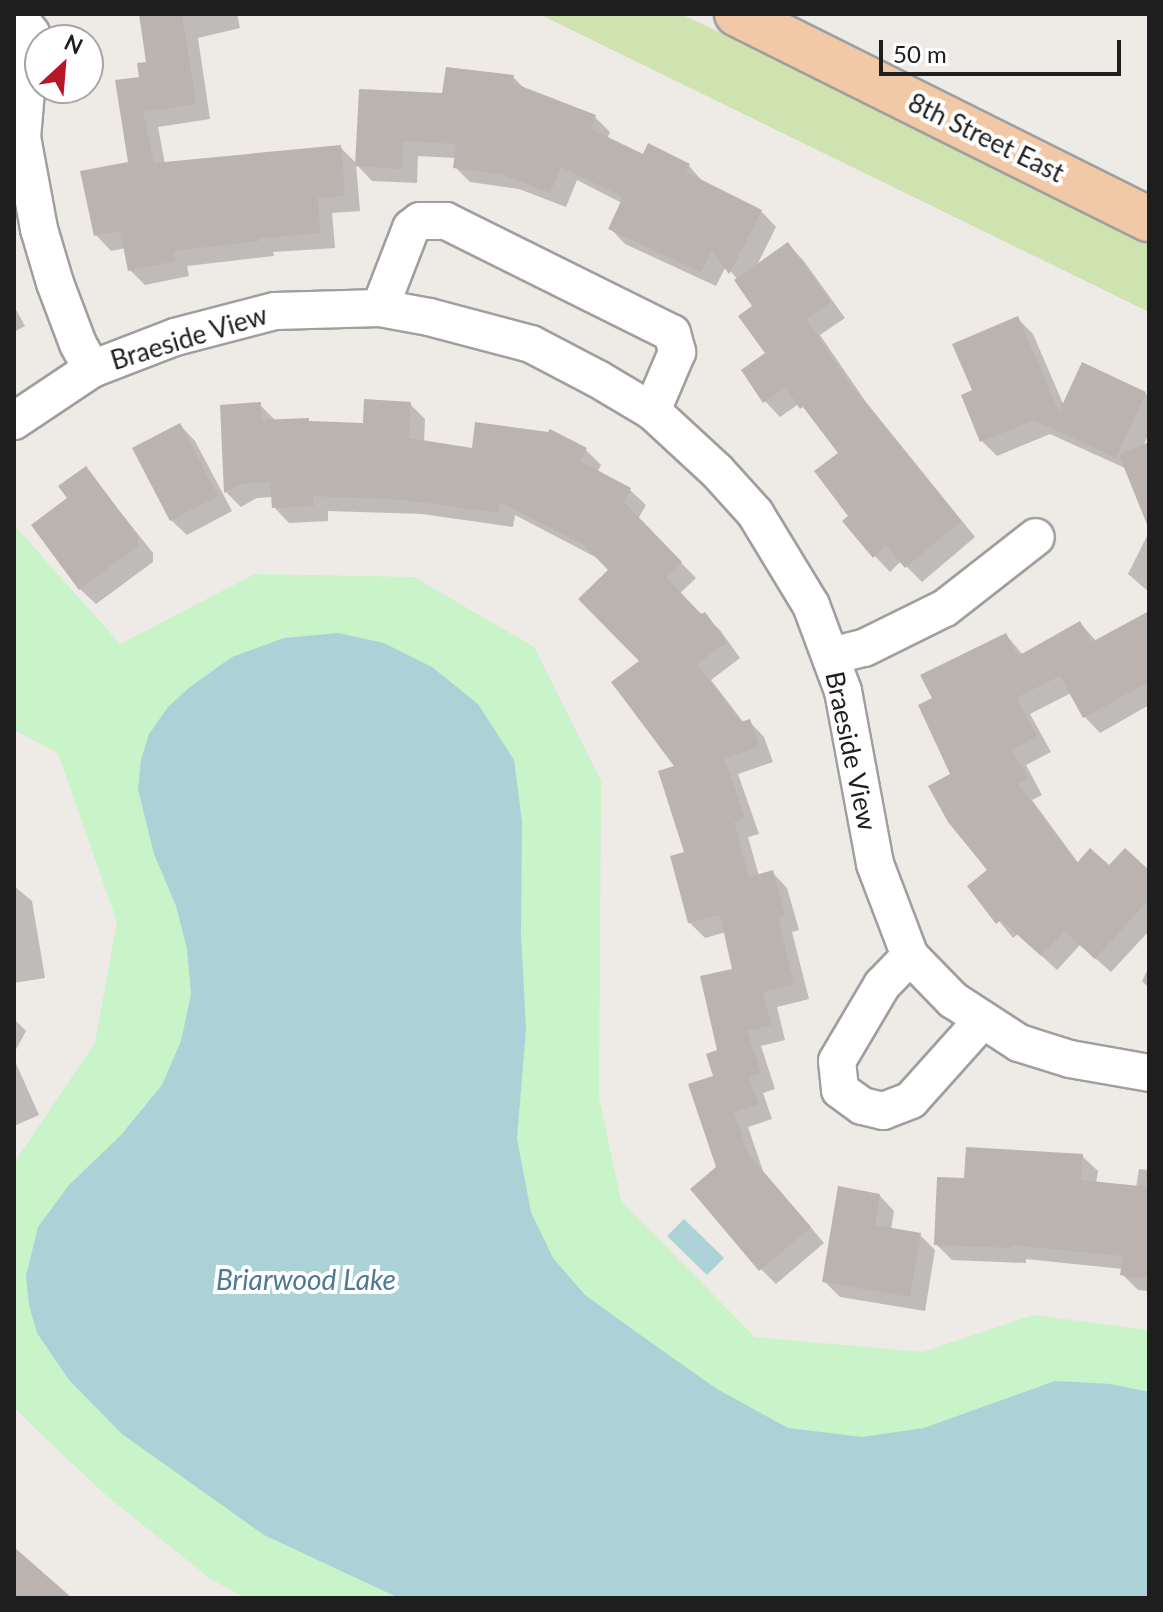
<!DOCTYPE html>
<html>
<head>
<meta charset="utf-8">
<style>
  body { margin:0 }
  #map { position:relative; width:1163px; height:1612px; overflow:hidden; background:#eeeae6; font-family:Lato,sans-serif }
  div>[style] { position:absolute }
  .grass>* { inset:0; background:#cfe3b1 }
  .park>* { inset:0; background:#c9f3c8 }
  .water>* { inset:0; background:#abd2d7 }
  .shadow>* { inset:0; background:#0003 }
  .building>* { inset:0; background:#bbb3af }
  .roads { filter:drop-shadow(2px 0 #9f9f9f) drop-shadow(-2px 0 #9f9f9f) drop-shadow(0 2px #9f9f9f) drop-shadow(0 -2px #9f9f9f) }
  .minor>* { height:36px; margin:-18px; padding:0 18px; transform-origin:18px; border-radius:18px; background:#fff }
  .major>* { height:44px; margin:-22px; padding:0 22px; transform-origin:22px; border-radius:22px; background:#f2c9a7 }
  span { translate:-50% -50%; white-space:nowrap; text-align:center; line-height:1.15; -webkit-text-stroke:8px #fff; paint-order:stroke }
  .street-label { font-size:26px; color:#1e1e1e }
  .water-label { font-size:28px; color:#4e7995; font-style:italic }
  .frame { position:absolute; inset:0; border:16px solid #1e1e1e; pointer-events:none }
  .north { position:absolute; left:24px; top:24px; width:80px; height:80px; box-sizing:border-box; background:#fff; border:2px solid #a5a5a5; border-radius:50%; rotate:26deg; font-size:22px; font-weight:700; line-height:32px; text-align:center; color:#1e1e1e }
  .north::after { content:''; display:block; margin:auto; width:28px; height:36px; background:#b71628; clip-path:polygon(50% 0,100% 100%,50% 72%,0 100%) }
  .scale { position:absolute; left:879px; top:40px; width:242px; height:36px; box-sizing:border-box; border:4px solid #1e1e1e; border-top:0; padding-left:10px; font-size:24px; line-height:28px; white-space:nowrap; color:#1e1e1e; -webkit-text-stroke:6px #fff; paint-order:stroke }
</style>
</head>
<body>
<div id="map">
  <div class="grass">
    <div style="clip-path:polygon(539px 14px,681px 14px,1149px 238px,1149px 312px)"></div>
  </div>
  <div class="park">
    <div style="clip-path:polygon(14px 525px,120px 644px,255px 574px,414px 577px,534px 647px,601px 781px,599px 1097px,621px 1201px,755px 1337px,923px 1352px,1033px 1315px,1149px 1330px,1149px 1598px,247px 1598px,212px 1580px,108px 1497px,41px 1434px,14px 1407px,14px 1163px,95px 1043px,117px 922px,58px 753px,14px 730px)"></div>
  </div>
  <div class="water">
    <div style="clip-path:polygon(338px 633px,384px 643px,432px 667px,478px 704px,514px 760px,522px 821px,521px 934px,526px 1029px,517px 1139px,531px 1212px,553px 1258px,585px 1295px,646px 1339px,717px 1389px,788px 1428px,862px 1437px,924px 1428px,1055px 1381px,1111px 1384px,1149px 1392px,1149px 1598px,399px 1598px,264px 1535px,122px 1434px,69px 1380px,37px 1333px,29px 1305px,26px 1276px,38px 1227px,69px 1185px,121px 1135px,162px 1085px,181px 1041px,191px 995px,187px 949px,176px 906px,154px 854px,138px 789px,141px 760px,149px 734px,168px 707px,190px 687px,232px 657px,284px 638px)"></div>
    <div style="clip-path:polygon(684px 1219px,724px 1258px,707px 1275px,667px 1236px)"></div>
  </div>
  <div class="shadow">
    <div style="clip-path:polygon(139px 14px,237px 14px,240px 28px,198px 38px,210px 119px,158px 127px,165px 164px,340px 147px,357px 164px,444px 95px,513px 77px,526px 90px,595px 117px,610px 132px,607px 139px,643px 157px,689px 166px,704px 183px,761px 211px,776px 227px,756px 267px,788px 244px,803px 260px,845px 318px,820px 335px,866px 402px,975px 537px,922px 582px,901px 561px,890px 572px,875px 556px,851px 516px,841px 453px,800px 403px,780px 417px,765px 401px,768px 354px,755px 306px,738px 280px,726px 266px,716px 286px,625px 244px,610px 228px,622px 203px,577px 180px,566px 207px,519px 189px,470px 182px,455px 167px,456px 158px,418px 156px,417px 183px,372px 181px,356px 164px,360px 211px,332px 213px,335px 248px,273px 252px,274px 256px,187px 266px,189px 276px,145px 285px,130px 270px,126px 248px,111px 251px,96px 235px,130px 163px,142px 78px,149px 63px)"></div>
    <div style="clip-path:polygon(14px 306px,25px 326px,14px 332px)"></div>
    <div style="clip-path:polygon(1018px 319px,1033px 334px,1064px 406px,1145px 393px,1149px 398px,1149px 433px,1143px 447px,1149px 444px,1149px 523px,1127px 469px,1050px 434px,997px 456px,982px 441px,974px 391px)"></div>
    <div style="clip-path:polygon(410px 404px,425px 419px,424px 443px,473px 450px,586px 450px,601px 465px,597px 473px,630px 490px,646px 505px,638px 519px,696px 578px,679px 594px,720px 630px,740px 658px,711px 680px,744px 723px,749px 721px,764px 737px,773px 762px,738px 774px,759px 834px,748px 837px,759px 876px,772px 872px,787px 888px,799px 930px,792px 932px,809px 999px,777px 1007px,785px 1040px,761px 1046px,775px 1089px,763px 1093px,772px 1119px,748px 1127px,763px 1171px,824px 1243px,776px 1284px,761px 1269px,718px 1168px,716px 1077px,735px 970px,726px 932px,705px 938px,689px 922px,678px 767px,611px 570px,601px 560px,515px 515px,513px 527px,422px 514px,328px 511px,328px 521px,289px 523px,274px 507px,273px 497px,257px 498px,241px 507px,226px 492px,260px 405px,275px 420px,365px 426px)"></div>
    <div style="clip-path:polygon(180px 425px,195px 441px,232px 511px,187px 535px,171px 520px)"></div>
    <div style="clip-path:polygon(86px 469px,153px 553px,153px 562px,96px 604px,80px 589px,70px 499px)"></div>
    <div style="clip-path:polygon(1149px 532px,1149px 592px,1128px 574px)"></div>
    <div style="clip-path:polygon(1080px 623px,1097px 642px,1149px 657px,1149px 705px,1100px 733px,1085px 717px,1071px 693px,1030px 714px,1051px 752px,1026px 765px,1042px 795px,1032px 800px,1079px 864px,1149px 872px,1149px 931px,1111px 972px,1080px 945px,1057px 970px,1018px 934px,1013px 938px,970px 886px,990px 871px,953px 774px,934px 699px,1006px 635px,1023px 655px)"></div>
    <div style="clip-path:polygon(14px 886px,32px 901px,45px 978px,14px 983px)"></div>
    <div style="clip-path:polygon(1149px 967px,1149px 988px,1142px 981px)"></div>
    <div style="clip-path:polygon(14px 1019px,26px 1031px,14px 1053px)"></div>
    <div style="clip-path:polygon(14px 1059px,39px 1115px,14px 1126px)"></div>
    <div style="clip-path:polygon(1082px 1156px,1098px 1171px,1096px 1184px,1136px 1188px,1139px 1169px,1149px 1170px,1149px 1291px,1138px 1290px,1122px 1274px,1123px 1269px,1026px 1259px,1026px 1263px,952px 1260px,936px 1244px,966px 1180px)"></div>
    <div style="clip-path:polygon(879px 1195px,894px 1211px,891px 1230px,920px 1235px,935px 1250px,925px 1311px,840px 1297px,824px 1281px)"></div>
  </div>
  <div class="building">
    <div style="clip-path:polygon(139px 14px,182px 14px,196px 104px,143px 112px,154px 163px,341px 145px,345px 196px,318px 198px,320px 233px,259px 238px,259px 241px,173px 251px,175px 261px,128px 271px,120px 231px,94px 236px,80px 171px,128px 162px,115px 80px,139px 77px,137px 63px,146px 62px)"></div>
    <div style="clip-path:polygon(446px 67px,514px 75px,513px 83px,596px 115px,591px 129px,643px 154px,648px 143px,690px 164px,686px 172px,762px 210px,729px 274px,712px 250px,701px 272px,608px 229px,623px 197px,561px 167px,550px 193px,501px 174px,453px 168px,456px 144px,403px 141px,402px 169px,355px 166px,359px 89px,442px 93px)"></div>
    <div style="clip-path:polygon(788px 242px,831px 302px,806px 319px,851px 385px,961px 521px,905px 568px,886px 546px,873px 558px,842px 521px,848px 516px,814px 471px,838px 453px,803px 407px,800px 409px,786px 387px,763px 403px,741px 370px,765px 353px,738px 316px,752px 306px,734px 280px)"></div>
    <div style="clip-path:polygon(1018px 316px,1059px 412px,1082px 362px,1146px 392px,1116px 458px,1034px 420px,980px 442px,961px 395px,972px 390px,952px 344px)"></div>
    <div style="clip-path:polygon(364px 399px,411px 402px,409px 438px,472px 448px,475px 422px,548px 432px,550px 429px,587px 448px,580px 461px,631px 488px,624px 502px,682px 562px,666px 577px,701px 614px,705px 612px,727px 642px,697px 664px,741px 722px,750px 719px,759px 747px,724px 758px,745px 818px,734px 822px,749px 877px,773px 870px,785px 915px,778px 917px,794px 984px,763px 992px,771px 1025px,747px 1031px,761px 1073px,749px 1077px,758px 1104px,734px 1112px,748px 1154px,811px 1227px,759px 1271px,690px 1189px,716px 1167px,688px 1084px,713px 1076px,706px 1054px,717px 1050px,700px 976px,732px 969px,720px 915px,688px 923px,670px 856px,684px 852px,658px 771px,674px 766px,611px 682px,639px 661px,578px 599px,608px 570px,584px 545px,500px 502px,499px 513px,405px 500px,313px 496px,314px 506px,272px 508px,270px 482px,241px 484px,224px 493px,220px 405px,261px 402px,261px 420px,309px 418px,309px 421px,363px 423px)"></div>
    <div style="clip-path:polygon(180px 423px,218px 496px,170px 521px,132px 448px)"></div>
    <div style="clip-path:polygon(1149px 442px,1149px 527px,1148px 527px,1119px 455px)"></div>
    <div style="clip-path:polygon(86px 466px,138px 536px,138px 546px,79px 590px,31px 525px,67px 498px,58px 486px)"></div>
    <div style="clip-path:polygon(1149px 611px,1149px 682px,1083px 718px,1060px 676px,1016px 698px,1037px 736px,1012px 750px,1028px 779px,1018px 784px,1077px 863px,1090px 848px,1109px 865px,1125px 848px,1149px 870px,1149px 899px,1095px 959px,1064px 931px,1041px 956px,1001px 920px,996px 924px,967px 886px,987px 870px,948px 822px,928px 786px,950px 774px,918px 705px,932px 698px,920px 675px,1006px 633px,1018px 656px,1080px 621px,1092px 642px)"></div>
    <div style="clip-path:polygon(966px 1147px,1083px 1154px,1081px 1180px,1149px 1187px,1149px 1279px,1120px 1275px,1123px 1256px,1011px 1245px,1011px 1248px,934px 1245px,937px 1177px,964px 1178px)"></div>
    <div style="clip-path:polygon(838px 1186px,880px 1194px,875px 1225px,921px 1233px,910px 1297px,822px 1282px)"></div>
    <div style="clip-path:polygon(14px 1547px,72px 1598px,14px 1598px)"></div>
  </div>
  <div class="roads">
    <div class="minor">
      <div style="left:16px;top:14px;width:24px;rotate:52deg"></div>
      <div style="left:31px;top:33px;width:104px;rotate:94.9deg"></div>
      <div style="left:22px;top:137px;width:94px;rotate:79.5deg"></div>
      <div style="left:39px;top:229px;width:56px;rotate:73.5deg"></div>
      <div style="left:55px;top:283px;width:65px;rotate:69.3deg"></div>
      <div style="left:78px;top:344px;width:29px;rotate:61deg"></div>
      <div style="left:380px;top:308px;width:86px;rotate:-68.8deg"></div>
      <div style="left:411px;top:228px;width:11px;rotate:-38deg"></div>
      <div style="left:420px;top:221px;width:26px"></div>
      <div style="left:446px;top:221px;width:252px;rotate:26.4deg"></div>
      <div style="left:672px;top:333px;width:20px;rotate:75deg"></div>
      <div style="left:677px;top:352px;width:64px;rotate:113deg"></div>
      <div style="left:14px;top:421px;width:94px;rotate:-33.7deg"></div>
      <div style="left:92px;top:369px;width:89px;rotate:-21.1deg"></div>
      <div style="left:175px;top:337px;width:103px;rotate:-14.6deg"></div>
      <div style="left:275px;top:311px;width:105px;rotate:-1.6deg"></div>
      <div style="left:380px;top:308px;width:50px;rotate:10.4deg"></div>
      <div style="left:429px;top:317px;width:106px;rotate:14.8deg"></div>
      <div style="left:531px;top:344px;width:76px;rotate:27.6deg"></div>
      <div style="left:598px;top:379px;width:63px;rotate:30.7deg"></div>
      <div style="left:652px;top:411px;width:88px;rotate:42.7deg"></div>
      <div style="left:717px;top:471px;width:57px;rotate:47.9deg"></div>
      <div style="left:755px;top:513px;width:108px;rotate:58.7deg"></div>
      <div style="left:811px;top:605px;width:92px;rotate:69.6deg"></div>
      <div style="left:843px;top:691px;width:176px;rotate:79.5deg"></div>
      <div style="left:875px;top:864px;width:98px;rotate:69.2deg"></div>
      <div style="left:910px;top:956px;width:62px;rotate:45.7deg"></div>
      <div style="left:953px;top:1000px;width:79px;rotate:33.1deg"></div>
      <div style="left:1019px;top:1043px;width:53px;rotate:17.4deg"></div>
      <div style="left:1070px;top:1059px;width:80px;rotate:10deg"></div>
      <div style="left:831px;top:656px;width:34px;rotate:-14deg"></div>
      <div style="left:864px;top:648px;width:90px;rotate:-26.3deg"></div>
      <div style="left:945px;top:608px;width:115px;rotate:-38deg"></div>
      <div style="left:910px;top:956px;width:40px;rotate:134deg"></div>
      <div style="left:882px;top:985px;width:88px;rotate:120.6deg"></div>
      <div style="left:837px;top:1061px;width:29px;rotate:84deg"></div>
      <div style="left:840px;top:1090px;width:27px;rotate:36deg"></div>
      <div style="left:862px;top:1106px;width:22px;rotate:13deg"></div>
      <div style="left:883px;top:1111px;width:30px;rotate:-21deg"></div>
      <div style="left:911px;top:1100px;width:106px;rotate:-48.1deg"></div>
    </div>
    <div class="major">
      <div style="left:737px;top:14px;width:460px;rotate:26.5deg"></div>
    </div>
  </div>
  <div class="street-label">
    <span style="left:986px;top:138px;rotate:26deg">8th Street East</span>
    <span style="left:189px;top:338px;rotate:-17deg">Braeside View</span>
    <span style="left:851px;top:751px;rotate:78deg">Braeside View</span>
  </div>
  <div class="water-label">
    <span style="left:306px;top:1279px">Briarwood Lake</span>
  </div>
  <div class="frame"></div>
  <div class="north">N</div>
  <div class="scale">50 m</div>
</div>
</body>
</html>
